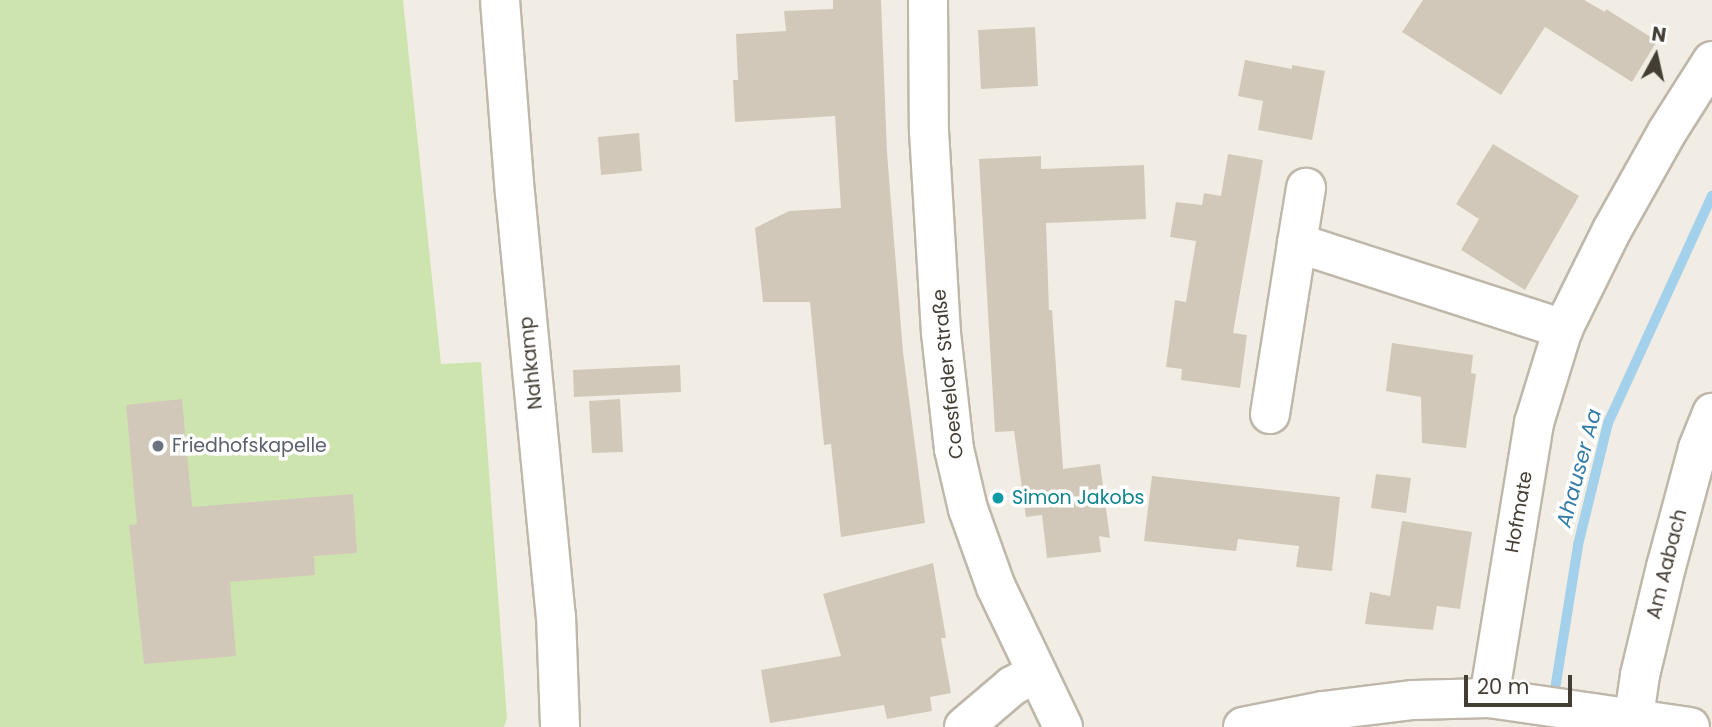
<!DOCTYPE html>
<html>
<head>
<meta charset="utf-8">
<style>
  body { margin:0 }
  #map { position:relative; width:1712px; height:727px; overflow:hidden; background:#f1ede4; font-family:Poppins,sans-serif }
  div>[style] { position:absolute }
  .green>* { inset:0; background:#cee4af }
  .stream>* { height:10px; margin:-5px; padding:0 5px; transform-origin:5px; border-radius:5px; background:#a3d1ec }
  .building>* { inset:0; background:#d2c8ba }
  .roads { filter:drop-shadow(2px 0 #bfb7aa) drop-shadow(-2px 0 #bfb7aa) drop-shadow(0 2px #bfb7aa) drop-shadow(0 -2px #bfb7aa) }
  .minor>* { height:38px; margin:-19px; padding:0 19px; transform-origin:19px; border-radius:19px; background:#fff }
  .dots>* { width:19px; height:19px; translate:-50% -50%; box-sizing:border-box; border:4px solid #fff; border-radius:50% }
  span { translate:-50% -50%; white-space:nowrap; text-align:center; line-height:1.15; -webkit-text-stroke:7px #fff; paint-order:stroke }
  .street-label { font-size:19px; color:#433d34 }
  .worship-label { font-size:19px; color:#5b616d }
  .left { translate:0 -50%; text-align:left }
  .culture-label { font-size:19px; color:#0d838f }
  .water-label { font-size:21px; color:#347ca8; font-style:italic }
  .north { position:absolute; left:1621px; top:21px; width:70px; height:70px; -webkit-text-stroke:5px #fff; paint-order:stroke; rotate:8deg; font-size:19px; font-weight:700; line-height:28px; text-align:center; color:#433d34 }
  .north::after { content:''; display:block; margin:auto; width:24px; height:32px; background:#433d34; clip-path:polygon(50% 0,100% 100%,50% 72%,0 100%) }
  .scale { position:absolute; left:1464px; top:675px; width:108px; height:32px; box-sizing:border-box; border:4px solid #433d34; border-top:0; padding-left:9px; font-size:21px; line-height:24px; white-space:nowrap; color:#433d34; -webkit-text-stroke:5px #fff; paint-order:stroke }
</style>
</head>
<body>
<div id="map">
  <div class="green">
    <div style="clip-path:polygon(0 0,403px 0,441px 364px,481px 362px,507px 718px,504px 727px,0 727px)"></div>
  </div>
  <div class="stream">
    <div style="left:1549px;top:727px;width:184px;rotate:-80.9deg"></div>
    <div style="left:1578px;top:545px;width:126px;rotate:-76.2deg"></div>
    <div style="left:1608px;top:423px;width:250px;rotate:-65.4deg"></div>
  </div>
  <div class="building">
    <div style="clip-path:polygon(833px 0,881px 0,887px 153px,903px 352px,925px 523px,841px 537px,831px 444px,824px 445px,810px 302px,763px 302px,755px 228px,789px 211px,841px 208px,835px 116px,735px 122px,733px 80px,738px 80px,736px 34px,786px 31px,784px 11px,833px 9px)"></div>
    <div style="clip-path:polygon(1423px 0,1584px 0,1605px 12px,1606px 9px,1657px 41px,1632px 82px,1545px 27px,1501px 95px,1402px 32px)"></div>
    <div style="clip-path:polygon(1035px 27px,1038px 86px,981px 89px,978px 30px)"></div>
    <div style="clip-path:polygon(1245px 60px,1292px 69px,1292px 65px,1325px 71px,1312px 140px,1258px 130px,1263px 101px,1238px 96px)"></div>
    <div style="clip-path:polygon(639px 133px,642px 171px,601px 175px,598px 137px)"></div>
    <div style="clip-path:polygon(1493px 144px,1579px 196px,1525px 290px,1461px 250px,1479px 219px,1456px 204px)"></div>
    <div style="clip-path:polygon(1228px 154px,1263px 160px,1233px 333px,1247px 335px,1240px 388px,1181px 380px,1182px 369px,1166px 367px,1175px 300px,1186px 302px,1196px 241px,1170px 237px,1176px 202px,1202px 205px,1204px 193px,1221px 196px)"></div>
    <div style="clip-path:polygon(1041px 156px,1041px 169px,1144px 165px,1146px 219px,1046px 223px,1049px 310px,1052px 310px,1063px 469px,1100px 464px,1110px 538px,1099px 536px,1101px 552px,1047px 558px,1042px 515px,1026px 517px,1014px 431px,995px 432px,979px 159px)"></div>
    <div style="clip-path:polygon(1392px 343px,1473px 355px,1471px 373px,1476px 374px,1466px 448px,1422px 443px,1421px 397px,1386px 391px)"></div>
    <div style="clip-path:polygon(680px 365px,681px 392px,574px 397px,573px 370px)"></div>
    <div style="clip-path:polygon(182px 399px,192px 507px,353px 494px,357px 553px,314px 556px,315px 575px,230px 582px,236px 656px,144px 664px,129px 525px,137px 524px,126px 405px)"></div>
    <div style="clip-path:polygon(620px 399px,623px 452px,592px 453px,589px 401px)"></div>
    <div style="clip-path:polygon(1376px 474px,1411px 478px,1406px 513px,1371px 508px)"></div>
    <div style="clip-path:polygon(1152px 476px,1340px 497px,1332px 571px,1296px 567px,1299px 546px,1238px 539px,1236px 551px,1144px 541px)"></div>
    <div style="clip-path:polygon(1402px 521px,1472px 532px,1460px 609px,1437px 606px,1433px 630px,1365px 624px,1370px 592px,1390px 596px)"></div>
    <div style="clip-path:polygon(933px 563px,946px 638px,941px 638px,951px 693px,930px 697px,932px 711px,887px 719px,884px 705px,770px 723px,761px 670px,841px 656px,823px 594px)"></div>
  </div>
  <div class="roads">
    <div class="minor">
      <div style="left:500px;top:0;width:194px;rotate:85.6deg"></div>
      <div style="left:515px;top:193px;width:425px;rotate:84.5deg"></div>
      <div style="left:556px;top:616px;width:111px;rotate:87.9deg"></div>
      <div style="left:928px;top:0;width:131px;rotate:89.6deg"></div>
      <div style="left:929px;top:131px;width:202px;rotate:86.6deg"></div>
      <div style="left:941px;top:333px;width:117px;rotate:83.6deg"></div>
      <div style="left:954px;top:449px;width:62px;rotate:76.9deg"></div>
      <div style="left:968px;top:509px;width:83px;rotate:70.3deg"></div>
      <div style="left:996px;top:587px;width:155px;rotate:64.4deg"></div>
      <div style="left:1297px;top:243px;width:56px;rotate:-80.7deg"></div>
      <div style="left:1270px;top:414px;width:173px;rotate:-81deg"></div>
      <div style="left:1297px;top:243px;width:280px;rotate:17.9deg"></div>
      <div style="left:1489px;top:698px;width:279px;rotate:-80.7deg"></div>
      <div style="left:1534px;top:423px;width:98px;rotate:-72.9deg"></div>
      <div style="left:1563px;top:329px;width:110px;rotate:-63.7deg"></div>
      <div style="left:1612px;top:230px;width:112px;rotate:-60.7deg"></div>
      <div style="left:1667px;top:132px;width:84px;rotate:-57.6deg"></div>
      <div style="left:1634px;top:717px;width:42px;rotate:-81.9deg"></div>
      <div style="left:1640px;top:675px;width:111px;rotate:-76.5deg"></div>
      <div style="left:1666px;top:567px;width:123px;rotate:-74.9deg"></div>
      <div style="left:1698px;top:448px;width:38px;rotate:-68deg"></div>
      <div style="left:964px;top:727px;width:63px;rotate:-40.5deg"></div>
      <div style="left:1012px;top:686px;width:26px;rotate:-28deg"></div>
      <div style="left:1243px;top:727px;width:82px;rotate:-11.3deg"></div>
      <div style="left:1323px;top:711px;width:91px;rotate:-7deg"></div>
      <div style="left:1413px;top:700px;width:76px;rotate:-1.5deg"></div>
      <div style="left:1489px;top:698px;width:203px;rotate:8.2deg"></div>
    </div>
  </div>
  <div class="dots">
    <div style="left:158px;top:446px;background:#6b7280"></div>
    <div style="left:998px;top:498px;background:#0f9aa8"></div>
  </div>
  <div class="street-label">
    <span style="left:531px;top:363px;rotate:-96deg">Nahkamp</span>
    <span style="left:948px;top:374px;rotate:-96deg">Coesfelder Straße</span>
    <span style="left:1519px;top:512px;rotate:-80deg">Hofmate</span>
    <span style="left:1667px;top:564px;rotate:-76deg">Am Aabach</span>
  </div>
  <div class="worship-label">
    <span class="left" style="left:172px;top:446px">Friedhofskapelle</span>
  </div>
  <div class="culture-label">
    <span class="left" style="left:1012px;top:498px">Simon Jakobs</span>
  </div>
  <div class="water-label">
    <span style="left:1579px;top:468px;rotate:-75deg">Ahauser Aa</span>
  </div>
  <div class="north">N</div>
  <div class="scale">20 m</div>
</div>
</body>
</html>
